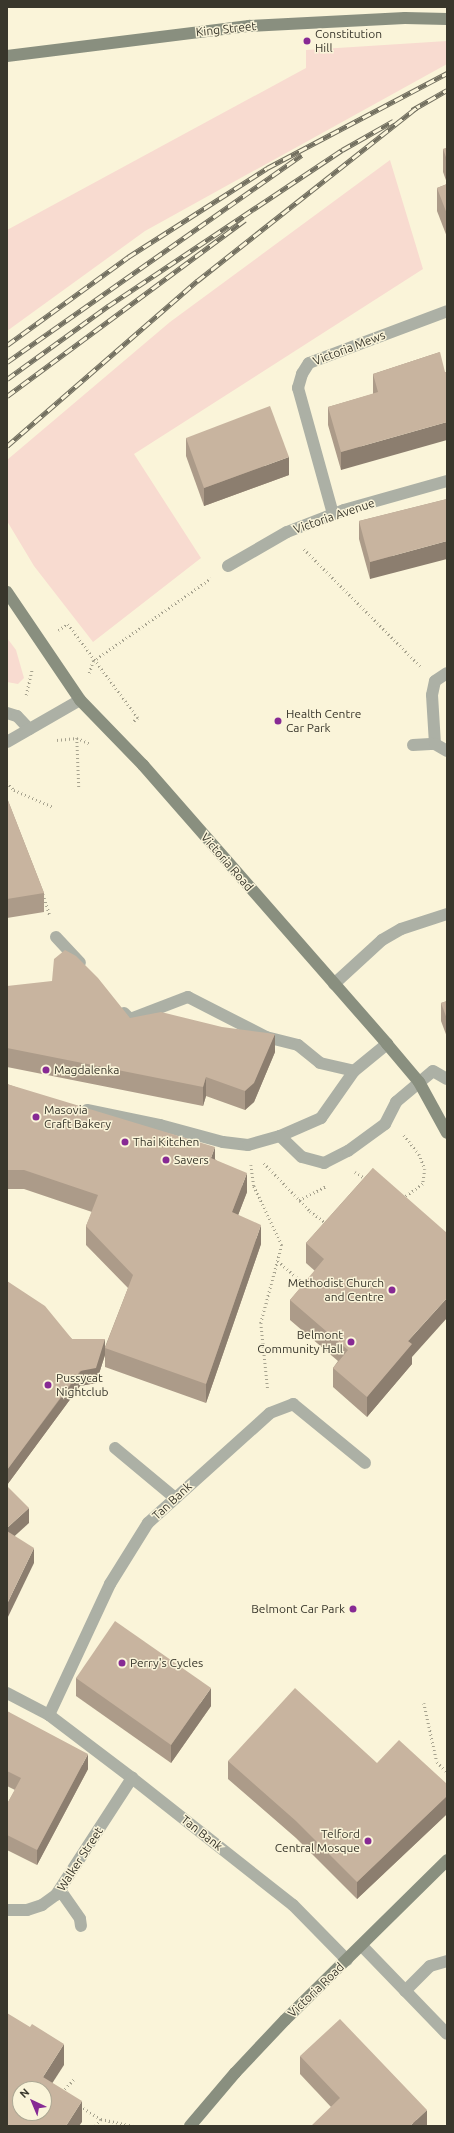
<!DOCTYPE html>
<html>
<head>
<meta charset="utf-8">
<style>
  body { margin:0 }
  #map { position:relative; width:454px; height:2133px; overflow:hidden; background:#faf4d9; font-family:Ubuntu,sans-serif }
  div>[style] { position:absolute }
  .green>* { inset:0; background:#f8dbd0 }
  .path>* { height:2.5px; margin-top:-1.25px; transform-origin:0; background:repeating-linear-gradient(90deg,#a7a38f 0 1px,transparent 0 4px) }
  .lane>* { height:12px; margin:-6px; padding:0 6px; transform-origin:6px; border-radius:6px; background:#acb0a5 }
  .street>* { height:12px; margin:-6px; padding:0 6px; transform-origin:6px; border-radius:6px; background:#acb0a5 }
  .secondary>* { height:12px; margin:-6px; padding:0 6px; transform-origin:6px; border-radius:6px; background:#898f7f }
  .rail>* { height:4.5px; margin-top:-2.25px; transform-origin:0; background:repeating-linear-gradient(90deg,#faf4d9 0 9px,#726f5f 0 18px); box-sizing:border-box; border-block:1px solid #726f5f }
  .wall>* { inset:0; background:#ac9b89 }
  .shaded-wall>* { inset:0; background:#8c7e6f }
  .building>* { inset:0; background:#c8b49f }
  .dots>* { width:11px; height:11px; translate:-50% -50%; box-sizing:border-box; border:2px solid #faf4d9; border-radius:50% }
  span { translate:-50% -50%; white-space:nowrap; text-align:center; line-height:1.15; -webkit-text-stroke:3px #faf4d9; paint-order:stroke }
  .street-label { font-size:12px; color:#39372c }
  .poi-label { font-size:12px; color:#39372c }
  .left { translate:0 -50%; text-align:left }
  .right { translate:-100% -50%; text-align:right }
  .frame { position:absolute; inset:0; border:8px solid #39372c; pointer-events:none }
  .north { position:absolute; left:12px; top:2081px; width:40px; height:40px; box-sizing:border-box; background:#faf4d9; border:1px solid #ada894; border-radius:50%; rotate:316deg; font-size:11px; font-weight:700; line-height:16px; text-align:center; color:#39372c }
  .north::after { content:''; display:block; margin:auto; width:14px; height:18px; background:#872a94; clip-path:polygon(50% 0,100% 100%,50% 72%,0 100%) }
</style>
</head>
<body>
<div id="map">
  <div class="green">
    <div style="clip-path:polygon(447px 41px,447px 64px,145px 231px,7px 331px,7px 230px,306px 68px,306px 50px)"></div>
    <div style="clip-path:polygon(390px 160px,423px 269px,134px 454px,201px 558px,93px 642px,34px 566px,7px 521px,7px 460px,170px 322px)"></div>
    <div style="clip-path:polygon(7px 638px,16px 650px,24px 678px,18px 684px,7px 682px)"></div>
  </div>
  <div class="path">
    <div style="left:304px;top:549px;width:165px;rotate:45.2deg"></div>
    <div style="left:58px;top:630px;width:12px;rotate:-31deg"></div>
    <div style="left:68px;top:624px;width:117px;rotate:53.3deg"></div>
    <div style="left:138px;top:718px;width:8px;rotate:140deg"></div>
    <div style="left:89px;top:673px;width:13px;rotate:-72deg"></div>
    <div style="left:93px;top:661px;width:144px;rotate:-35.1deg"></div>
    <div style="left:26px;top:695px;width:26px;rotate:-77deg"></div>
    <div style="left:77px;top:738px;width:49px;rotate:87.7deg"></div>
    <div style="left:57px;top:740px;width:20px;rotate:-6deg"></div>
    <div style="left:77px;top:738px;width:13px;rotate:23deg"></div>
    <div style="left:7px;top:782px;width:11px;rotate:49deg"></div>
    <div style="left:14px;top:790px;width:43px;rotate:23.6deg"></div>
    <div style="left:43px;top:894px;width:23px;rotate:72deg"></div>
    <div style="left:404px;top:1135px;width:24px;rotate:52deg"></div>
    <div style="left:419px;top:1154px;width:16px;rotate:68deg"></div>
    <div style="left:425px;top:1169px;width:15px;rotate:98deg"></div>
    <div style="left:423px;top:1184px;width:24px;rotate:144deg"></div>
    <div style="left:264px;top:1163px;width:66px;rotate:46.2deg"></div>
    <div style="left:310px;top:1211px;width:21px;rotate:37deg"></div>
    <div style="left:251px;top:1165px;width:21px;rotate:82deg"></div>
    <div style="left:254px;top:1186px;width:65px;rotate:64.6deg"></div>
    <div style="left:282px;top:1245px;width:81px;rotate:105.1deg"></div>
    <div style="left:261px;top:1323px;width:68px;rotate:84.1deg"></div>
    <div style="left:355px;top:1172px;width:13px;rotate:32deg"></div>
    <div style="left:299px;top:1200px;width:31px;rotate:-27deg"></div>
    <div style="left:278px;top:1261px;width:37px;rotate:41deg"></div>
    <div style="left:424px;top:1703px;width:60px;rotate:77.6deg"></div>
    <div style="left:437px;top:1762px;width:14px;rotate:45deg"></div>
    <div style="left:62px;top:2092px;width:19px;rotate:-47deg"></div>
    <div style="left:80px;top:2106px;width:25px;rotate:32deg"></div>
    <div style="left:101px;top:2119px;width:33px;rotate:12deg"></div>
    <div style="left:95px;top:2126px;width:9px;rotate:-49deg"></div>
  </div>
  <div class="lane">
    <div style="left:7px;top:713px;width:10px;rotate:17deg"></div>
    <div style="left:17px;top:716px;width:18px;rotate:47deg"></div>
    <div style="left:435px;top:744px;width:49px;rotate:-93.5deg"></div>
    <div style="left:432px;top:695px;width:14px;rotate:-78deg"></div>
    <div style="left:435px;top:681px;width:14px;rotate:-34deg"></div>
    <div style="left:413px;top:745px;width:22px;rotate:-3deg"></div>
    <div style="left:435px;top:744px;width:14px;rotate:30deg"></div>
    <div style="left:56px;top:937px;width:35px;rotate:47deg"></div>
    <div style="left:334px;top:984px;width:65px;rotate:-42.5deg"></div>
    <div style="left:382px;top:940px;width:22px;rotate:-30deg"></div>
    <div style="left:401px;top:929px;width:48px;rotate:-18.1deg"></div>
    <div style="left:124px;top:1013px;width:8px;rotate:45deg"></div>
    <div style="left:130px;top:1019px;width:62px;rotate:-20.8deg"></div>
    <div style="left:188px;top:997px;width:88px;rotate:27.1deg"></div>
    <div style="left:266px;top:1037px;width:33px;rotate:14deg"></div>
    <div style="left:298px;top:1045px;width:28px;rotate:39deg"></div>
    <div style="left:320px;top:1063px;width:35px;rotate:13deg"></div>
    <div style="left:115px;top:1448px;width:78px;rotate:39.8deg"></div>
    <div style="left:60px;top:1890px;width:35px;rotate:55deg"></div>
    <div style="left:80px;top:1919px;width:7px;rotate:82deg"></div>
    <div style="left:405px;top:1991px;width:35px;rotate:-45deg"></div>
    <div style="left:430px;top:1966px;width:18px;rotate:-16deg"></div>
  </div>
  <div class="street">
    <div style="left:333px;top:514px;width:131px;rotate:-105.5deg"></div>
    <div style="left:298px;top:388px;width:15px;rotate:-74deg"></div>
    <div style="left:302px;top:374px;width:13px;rotate:-58deg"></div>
    <div style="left:309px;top:363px;width:147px;rotate:-20.6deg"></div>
    <div style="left:228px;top:566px;width:68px;rotate:-30deg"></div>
    <div style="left:287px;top:532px;width:61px;rotate:-21.1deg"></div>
    <div style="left:344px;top:510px;width:107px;rotate:-15.7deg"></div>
    <div style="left:7px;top:742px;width:84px;rotate:-29.9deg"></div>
    <div style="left:87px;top:1110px;width:75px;rotate:11.6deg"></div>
    <div style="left:160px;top:1125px;width:65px;rotate:15.1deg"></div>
    <div style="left:223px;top:1142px;width:25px;rotate:7deg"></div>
    <div style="left:248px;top:1145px;width:33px;rotate:-16deg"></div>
    <div style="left:280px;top:1136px;width:45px;rotate:-23.7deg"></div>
    <div style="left:321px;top:1118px;width:57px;rotate:-54.9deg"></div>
    <div style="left:354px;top:1071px;width:43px;rotate:-39.3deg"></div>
    <div style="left:280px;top:1136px;width:30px;rotate:44deg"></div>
    <div style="left:302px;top:1157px;width:23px;rotate:15deg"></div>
    <div style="left:324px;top:1163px;width:27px;rotate:-27deg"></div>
    <div style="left:348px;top:1151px;width:46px;rotate:-36.1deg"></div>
    <div style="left:385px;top:1124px;width:25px;rotate:-63deg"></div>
    <div style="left:396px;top:1102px;width:48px;rotate:-40deg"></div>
    <div style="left:433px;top:1071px;width:16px;rotate:30deg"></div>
    <div style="left:7px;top:1693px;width:47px;rotate:27.6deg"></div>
    <div style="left:49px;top:1715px;width:104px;rotate:37.2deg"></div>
    <div style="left:132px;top:1778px;width:205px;rotate:38.3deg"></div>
    <div style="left:293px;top:1905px;width:77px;rotate:45.5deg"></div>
    <div style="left:49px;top:1715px;width:145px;rotate:-65deg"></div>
    <div style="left:110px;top:1584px;width:72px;rotate:-58.1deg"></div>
    <div style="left:148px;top:1523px;width:164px;rotate:-42deg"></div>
    <div style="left:270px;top:1413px;width:25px;rotate:-21deg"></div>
    <div style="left:293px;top:1404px;width:93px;rotate:39.3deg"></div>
    <div style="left:7px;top:1910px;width:20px"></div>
    <div style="left:27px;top:1910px;width:16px;rotate:-18deg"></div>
    <div style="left:42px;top:1905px;width:17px;rotate:-36deg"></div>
    <div style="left:56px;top:1895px;width:140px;rotate:-57deg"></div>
    <div style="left:362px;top:1946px;width:122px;rotate:46deg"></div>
  </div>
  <div class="secondary">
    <div style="left:7px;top:56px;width:244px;rotate:-7.1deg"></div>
    <div style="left:249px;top:26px;width:156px;rotate:-2.9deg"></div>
    <div style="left:405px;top:18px;width:42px;rotate:1.4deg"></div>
    <div style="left:7px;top:592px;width:130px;rotate:55.9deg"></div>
    <div style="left:80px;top:700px;width:91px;rotate:45.9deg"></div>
    <div style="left:143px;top:765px;width:371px;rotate:48.8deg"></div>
    <div style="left:387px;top:1044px;width:50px;rotate:49.9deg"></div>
    <div style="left:419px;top:1082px;width:58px;rotate:61.2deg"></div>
    <div style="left:190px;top:2126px;width:70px;rotate:-49.7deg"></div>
    <div style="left:235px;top:2073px;width:73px;rotate:-46.7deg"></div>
    <div style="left:285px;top:2020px;width:228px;rotate:-44.6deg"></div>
  </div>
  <div class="rail">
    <div style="left:412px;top:110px;width:40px;rotate:-29.7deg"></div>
    <div style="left:7px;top:345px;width:150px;rotate:-36deg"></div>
    <div style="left:128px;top:257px;width:165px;rotate:-32.6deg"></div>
    <div style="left:267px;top:168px;width:204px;rotate:-27.8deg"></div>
    <div style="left:7px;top:362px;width:360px;rotate:-35.1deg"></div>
    <div style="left:7px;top:379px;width:125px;rotate:-35.9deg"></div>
    <div style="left:108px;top:306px;width:281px;rotate:-33.7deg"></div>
    <div style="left:342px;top:150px;width:59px;rotate:-29.6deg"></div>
    <div style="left:7px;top:396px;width:296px;rotate:-36.5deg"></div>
    <div style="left:7px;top:446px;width:252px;rotate:-41deg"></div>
    <div style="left:197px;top:281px;width:280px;rotate:-38.3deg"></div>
  </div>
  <div class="wall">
    <div style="clip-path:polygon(447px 148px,447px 183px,443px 172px,443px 149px)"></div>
    <div style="clip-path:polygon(447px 184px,447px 237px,437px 211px,437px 188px)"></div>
    <div style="clip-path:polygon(440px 352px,341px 470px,328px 425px,328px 407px,373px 394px,373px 374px)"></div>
    <div style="clip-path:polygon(186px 438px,289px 475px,204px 506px,186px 456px)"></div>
    <div style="clip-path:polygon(447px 499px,370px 579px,359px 539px,359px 521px)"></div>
    <div style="clip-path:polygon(7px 798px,44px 893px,44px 912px,7px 918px)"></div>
    <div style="clip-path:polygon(7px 986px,130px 1018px,275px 1052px,254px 1102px,245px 1110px,206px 1096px,203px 1106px,7px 1067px)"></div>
    <div style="clip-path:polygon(447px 1001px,447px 1037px,441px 1021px,441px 1003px)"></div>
    <div style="clip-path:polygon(7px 1084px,215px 1159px,247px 1192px,238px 1215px,261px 1244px,206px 1403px,105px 1367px,105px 1355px,96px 1383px,80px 1386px,7px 1485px,7px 1281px,72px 1339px,105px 1347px,128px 1288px,86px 1245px,86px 1226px,92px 1212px,24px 1189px,7px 1189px)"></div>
    <div style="clip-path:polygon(373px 1168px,412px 1357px,412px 1364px,367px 1417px,333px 1387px,333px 1368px,338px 1361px,290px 1320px,290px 1300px,315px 1271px,306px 1263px,306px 1243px)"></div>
    <div style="clip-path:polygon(76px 1678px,211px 1706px,171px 1763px,76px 1696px)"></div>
    <div style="clip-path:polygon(7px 1711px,88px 1769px,37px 1865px,7px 1850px,7px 1804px,15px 1790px,7px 1786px)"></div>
    <div style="clip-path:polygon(228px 1761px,377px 1763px,447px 1784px,447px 1814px,357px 1899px,296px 1838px,228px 1779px)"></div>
    <div style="clip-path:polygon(300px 2056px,427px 2126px,331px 2107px,300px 2074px)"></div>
  </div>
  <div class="shaded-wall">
    <div style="clip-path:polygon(447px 422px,447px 440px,341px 470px,341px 452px)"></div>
    <div style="clip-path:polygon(289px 457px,289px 475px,204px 506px,204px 488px)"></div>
    <div style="clip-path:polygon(447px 541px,447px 559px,370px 579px,370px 562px)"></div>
    <div style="clip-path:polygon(275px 1034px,275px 1052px,254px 1102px,245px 1110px,245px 1091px)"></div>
    <div style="clip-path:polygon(206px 1077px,206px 1096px,203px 1106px,203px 1087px)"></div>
    <div style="clip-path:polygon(215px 1147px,215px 1166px,211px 1158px)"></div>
    <div style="clip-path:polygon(247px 1173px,247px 1192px,232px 1231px,232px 1212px)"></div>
    <div style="clip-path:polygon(261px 1225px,261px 1244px,206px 1403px,206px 1384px)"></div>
    <div style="clip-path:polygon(447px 1298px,447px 1318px,412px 1357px,412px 1364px,367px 1417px,367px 1397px,408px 1341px)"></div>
    <div style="clip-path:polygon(105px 1339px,105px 1355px,96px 1383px,80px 1386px,7px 1485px,7px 1470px)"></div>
    <div style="clip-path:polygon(29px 1508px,29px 1523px,7px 1543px,7px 1528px)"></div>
    <div style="clip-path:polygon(34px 1548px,34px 1563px,7px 1619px,7px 1604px)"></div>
    <div style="clip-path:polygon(211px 1688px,211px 1706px,171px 1763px,171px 1745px)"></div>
    <div style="clip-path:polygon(88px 1754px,88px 1769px,37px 1865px,37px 1850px)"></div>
    <div style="clip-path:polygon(447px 1796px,447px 1814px,357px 1899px,357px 1882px)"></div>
    <div style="clip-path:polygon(64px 2044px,64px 2065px,44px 2096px,43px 2077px)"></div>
    <div style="clip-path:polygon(82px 2101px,82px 2122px,79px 2126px,66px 2126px)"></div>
    <div style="clip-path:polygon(427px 2110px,427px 2126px,410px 2126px)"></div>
  </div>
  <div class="building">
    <div style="clip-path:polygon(447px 148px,447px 160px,443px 149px)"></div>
    <div style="clip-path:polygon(447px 184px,447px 214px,437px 188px)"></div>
    <div style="clip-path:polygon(440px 352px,445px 372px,447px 372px,447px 422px,341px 452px,328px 407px,378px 392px,373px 374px)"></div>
    <div style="clip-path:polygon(270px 406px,289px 457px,204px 488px,186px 438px)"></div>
    <div style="clip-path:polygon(447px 499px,447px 541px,370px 562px,359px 521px)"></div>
    <div style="clip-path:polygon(7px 798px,44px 893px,7px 899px)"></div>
    <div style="clip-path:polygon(65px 950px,76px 956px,98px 978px,130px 1018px,161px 1012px,222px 1027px,275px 1034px,254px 1083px,245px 1091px,206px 1077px,203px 1087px,7px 1048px,7px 986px,52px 981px,54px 959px)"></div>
    <div style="clip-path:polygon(447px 1001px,447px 1019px,441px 1003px)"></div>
    <div style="clip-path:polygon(7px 1084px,215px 1147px,211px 1158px,247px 1173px,232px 1212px,261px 1225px,206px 1384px,105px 1348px,133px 1275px,86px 1226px,98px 1195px,24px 1170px,7px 1170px)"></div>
    <div style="clip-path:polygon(373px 1168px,447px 1233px,447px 1298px,408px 1341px,412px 1344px,367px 1397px,333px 1368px,348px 1350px,290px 1300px,324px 1259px,306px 1243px)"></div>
    <div style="clip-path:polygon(7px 1281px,45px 1306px,72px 1339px,105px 1339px,96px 1368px,80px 1371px,7px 1470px)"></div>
    <div style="clip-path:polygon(7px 1486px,29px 1508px,7px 1528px)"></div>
    <div style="clip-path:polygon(7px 1531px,34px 1548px,7px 1604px)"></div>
    <div style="clip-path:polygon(115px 1621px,211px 1688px,171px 1745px,76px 1678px)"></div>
    <div style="clip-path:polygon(295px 1688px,377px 1763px,399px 1740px,447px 1784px,447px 1796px,357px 1882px,296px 1821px,228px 1761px)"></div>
    <div style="clip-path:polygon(7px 1711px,88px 1754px,37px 1850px,7px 1835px,7px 1804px,21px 1778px,7px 1771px)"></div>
    <div style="clip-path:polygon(evenodd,7px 2013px,30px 2027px,32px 2024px,64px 2044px,43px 2077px,82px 2101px,66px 2126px,10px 2126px,7px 2124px,7px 2013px,20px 2089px,44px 2089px,44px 2113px,20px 2113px,20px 2089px)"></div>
    <div style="clip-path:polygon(340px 2019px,427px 2110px,410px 2126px,311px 2126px,340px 2098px,300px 2056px)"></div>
  </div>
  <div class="dots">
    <div style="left:307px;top:41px;background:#872a94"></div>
    <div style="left:278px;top:721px;background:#872a94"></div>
    <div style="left:46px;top:1070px;background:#872a94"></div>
    <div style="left:36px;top:1117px;background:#872a94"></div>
    <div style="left:125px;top:1142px;background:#872a94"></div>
    <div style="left:166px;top:1160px;background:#872a94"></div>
    <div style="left:392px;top:1290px;background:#872a94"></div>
    <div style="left:351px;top:1342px;background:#872a94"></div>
    <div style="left:48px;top:1385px;background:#872a94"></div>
    <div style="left:353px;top:1609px;background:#872a94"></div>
    <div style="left:122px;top:1663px;background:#872a94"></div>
    <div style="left:368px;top:1841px;background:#872a94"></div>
  </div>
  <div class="street-label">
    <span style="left:226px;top:29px;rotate:-6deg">King Street</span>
    <span style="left:349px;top:348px;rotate:-21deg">Victoria Mews</span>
    <span style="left:334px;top:516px;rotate:-19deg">Victoria Avenue</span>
    <span style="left:227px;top:862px;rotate:49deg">Victoria Road</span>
    <span style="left:172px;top:1501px;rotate:-43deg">Tan Bank</span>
    <span style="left:202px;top:1833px;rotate:38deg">Tan Bank</span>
    <span style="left:80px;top:1859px;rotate:-57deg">Walker Street</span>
    <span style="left:316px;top:1990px;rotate:-44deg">Victoria Road</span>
  </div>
  <div class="poi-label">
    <span class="left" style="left:315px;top:41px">Constitution<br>Hill</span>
    <span class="left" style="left:286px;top:721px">Health Centre<br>Car Park</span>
    <span class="left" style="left:54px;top:1070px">Magdalenka</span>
    <span class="left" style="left:44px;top:1117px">Masovia<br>Craft Bakery</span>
    <span class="left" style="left:133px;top:1142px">Thai Kitchen</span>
    <span class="left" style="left:174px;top:1160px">Savers</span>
    <span class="right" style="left:384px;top:1290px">Methodist Church<br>and Centre</span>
    <span class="right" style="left:343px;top:1342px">Belmont<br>Community Hall</span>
    <span class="left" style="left:56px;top:1385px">Pussycat<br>Nightclub</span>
    <span class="right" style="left:345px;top:1609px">Belmont Car Park</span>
    <span class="left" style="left:130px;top:1663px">Perry's Cycles</span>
    <span class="right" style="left:360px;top:1841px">Telford<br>Central Mosque</span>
  </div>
  <div class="frame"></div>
  <div class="north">N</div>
</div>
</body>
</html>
